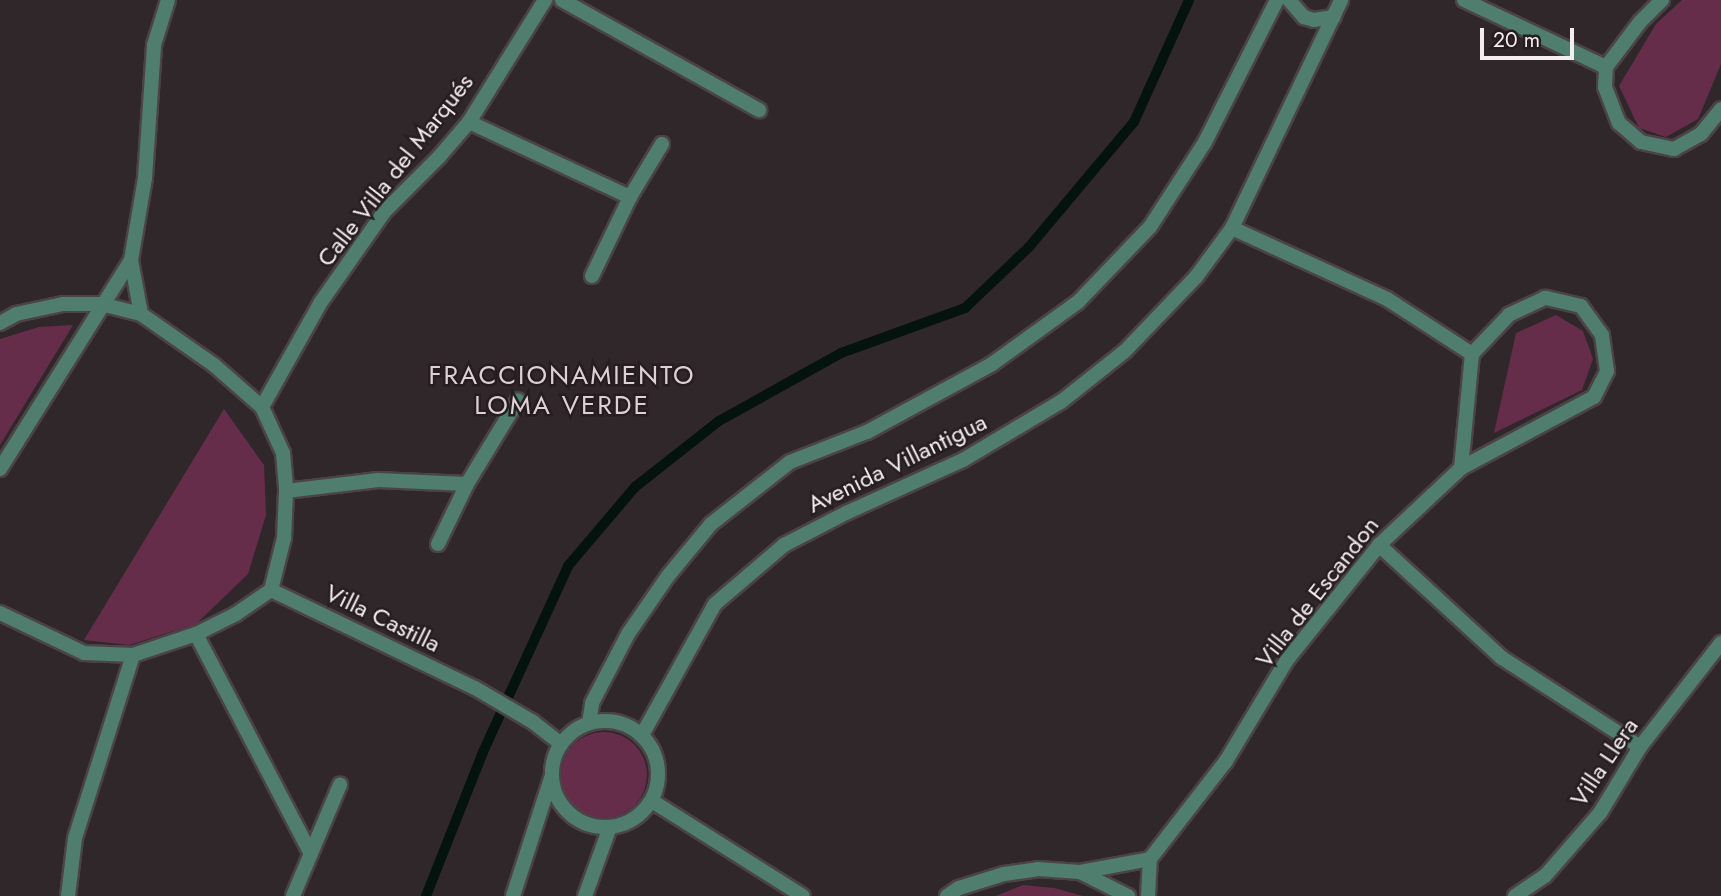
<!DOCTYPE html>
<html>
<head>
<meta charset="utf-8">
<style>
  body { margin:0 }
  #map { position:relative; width:1721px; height:896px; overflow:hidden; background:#30272b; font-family:Jost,sans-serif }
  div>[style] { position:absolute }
  .green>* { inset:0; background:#662d4b }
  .round { border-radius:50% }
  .stream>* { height:10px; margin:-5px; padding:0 5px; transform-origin:5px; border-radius:5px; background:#04130e }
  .roads { filter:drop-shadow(2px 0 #4c4347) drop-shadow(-2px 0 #4c4347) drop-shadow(0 2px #4c4347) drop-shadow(0 -2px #4c4347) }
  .street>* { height:14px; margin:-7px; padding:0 7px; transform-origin:7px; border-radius:7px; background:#4f7e6f }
  .street>.ring { margin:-7px; padding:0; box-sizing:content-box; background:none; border:14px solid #4f7e6f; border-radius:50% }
  span { translate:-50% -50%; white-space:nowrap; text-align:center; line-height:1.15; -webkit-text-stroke:5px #261d21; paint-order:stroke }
  .street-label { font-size:24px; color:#f5eef1 }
  .neighbourhood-label { font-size:26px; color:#ddd1d6; letter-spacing:2px }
  .scale { position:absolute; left:1480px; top:28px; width:94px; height:32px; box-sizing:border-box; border:4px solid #f5eef1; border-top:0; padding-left:9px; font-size:21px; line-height:24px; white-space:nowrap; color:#f5eef1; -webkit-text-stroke:5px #261d21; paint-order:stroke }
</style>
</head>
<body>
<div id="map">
  <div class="green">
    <div style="clip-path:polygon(1682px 0,1721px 0,1721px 64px,1698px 119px,1666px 137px,1639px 128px,1619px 86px,1656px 24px)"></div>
    <div style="clip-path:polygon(1556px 315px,1583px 331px,1593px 359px,1582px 390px,1494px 433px,1516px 333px)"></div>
    <div style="clip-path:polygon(73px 325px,0 445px,0 339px,39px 327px)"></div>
    <div style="clip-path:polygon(224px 409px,264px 465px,266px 515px,248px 574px,196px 624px,129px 645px,84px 640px)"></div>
    <div class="round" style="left:561px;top:732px;width:86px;height:86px"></div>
    <div style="clip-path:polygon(1023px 885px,1054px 888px,1083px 896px,996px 896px)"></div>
  </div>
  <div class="stream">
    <div style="left:426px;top:896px;width:155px;rotate:-68.4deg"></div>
    <div style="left:483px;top:752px;width:205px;rotate:-65.4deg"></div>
    <div style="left:568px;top:566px;width:104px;rotate:-49.7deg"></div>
    <div style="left:635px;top:487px;width:107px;rotate:-38.2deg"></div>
    <div style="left:719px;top:421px;width:140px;rotate:-29.1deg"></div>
    <div style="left:841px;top:353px;width:132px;rotate:-19.9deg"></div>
    <div style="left:965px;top:308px;width:88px;rotate:-43.6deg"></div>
    <div style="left:1029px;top:247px;width:163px;rotate:-50deg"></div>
    <div style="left:1134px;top:122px;width:134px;rotate:-65.7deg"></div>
  </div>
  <div class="roads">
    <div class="street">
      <div style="left:562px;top:0;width:226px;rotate:29.2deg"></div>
      <div style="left:1289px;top:0;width:23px;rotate:49deg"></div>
      <div style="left:1304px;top:17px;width:10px;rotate:17deg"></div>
      <div style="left:1314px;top:20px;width:20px;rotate:-9deg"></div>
      <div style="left:1464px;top:0;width:157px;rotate:25.3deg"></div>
      <div style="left:1662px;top:0;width:31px;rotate:135deg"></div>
      <div style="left:1640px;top:22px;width:56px;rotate:127.1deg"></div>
      <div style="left:1606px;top:67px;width:20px;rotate:93deg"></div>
      <div style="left:1605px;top:87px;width:39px;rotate:69deg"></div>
      <div style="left:1619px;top:123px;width:29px;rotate:41deg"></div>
      <div style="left:1641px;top:142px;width:34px;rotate:12deg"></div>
      <div style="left:1674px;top:149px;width:31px;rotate:-29deg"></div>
      <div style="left:1701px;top:134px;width:32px;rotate:-51deg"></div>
      <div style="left:469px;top:122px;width:178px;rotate:25deg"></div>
      <div style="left:1232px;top:228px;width:170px;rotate:24.6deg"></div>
      <div style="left:1387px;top:299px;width:101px;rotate:32.9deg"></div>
      <div style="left:592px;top:276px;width:88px;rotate:-64.3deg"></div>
      <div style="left:630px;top:197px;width:62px;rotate:-58.9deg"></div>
      <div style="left:141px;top:314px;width:55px;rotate:-100.5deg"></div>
      <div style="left:131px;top:260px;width:83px;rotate:-80.3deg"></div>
      <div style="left:145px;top:178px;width:133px;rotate:-86.1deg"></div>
      <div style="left:154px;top:45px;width:47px;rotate:-72.7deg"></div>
      <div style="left:0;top:323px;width:18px;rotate:-29deg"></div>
      <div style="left:16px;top:314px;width:48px;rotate:-12deg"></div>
      <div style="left:63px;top:304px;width:38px"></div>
      <div style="left:101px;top:304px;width:41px;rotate:14deg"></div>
      <div style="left:141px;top:314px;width:89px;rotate:34.9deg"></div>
      <div style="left:214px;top:365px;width:64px;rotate:41.2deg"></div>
      <div style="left:262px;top:407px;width:51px;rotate:65.5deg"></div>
      <div style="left:283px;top:453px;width:38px;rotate:85deg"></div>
      <div style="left:286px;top:491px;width:47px;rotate:92.4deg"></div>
      <div style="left:284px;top:538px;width:54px;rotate:104deg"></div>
      <div style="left:271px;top:590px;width:42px;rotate:145.6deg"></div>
      <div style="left:236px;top:614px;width:45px;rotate:153.4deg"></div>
      <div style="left:196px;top:634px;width:66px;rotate:161.6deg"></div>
      <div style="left:133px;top:655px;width:49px;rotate:-177.7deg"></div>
      <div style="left:84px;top:653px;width:93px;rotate:-154.5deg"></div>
      <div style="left:262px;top:407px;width:120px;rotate:-60.7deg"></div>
      <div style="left:321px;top:302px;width:110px;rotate:-55deg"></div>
      <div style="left:384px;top:212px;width:78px;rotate:-45deg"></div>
      <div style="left:439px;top:157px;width:46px;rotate:-49.4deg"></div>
      <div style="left:469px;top:122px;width:144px;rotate:-58.1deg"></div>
      <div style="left:0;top:469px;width:247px;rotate:-57.9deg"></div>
      <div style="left:286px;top:491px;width:93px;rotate:-6.8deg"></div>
      <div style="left:378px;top:480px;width:89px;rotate:2.6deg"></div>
      <div style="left:438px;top:544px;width:67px;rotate:-64.2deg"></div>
      <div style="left:467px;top:484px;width:98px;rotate:-58.7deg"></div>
      <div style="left:1379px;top:545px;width:167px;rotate:42.6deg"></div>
      <div style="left:1502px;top:658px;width:164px;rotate:32.8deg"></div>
      <div style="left:271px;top:590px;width:226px;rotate:25.7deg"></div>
      <div style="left:475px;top:688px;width:67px;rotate:30.4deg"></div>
      <div style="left:533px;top:722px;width:36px;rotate:38deg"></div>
      <div style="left:196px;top:634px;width:248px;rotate:62.4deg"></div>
      <div class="ring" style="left:552px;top:721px;width:92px;height:92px"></div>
      <div style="left:589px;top:723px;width:20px;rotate:-81deg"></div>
      <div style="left:592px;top:703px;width:78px;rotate:-62.4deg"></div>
      <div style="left:628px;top:634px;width:70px;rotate:-55.4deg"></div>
      <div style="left:668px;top:576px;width:67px;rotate:-50.4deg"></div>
      <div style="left:711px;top:524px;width:100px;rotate:-38.1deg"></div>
      <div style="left:790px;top:462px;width:83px;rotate:-21.3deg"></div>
      <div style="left:867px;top:432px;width:142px;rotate:-28.5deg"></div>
      <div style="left:992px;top:364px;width:106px;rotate:-35.8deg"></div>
      <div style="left:1078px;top:302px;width:104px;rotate:-46.2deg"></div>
      <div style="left:1150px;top:227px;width:101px;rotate:-57.1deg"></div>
      <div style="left:1205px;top:142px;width:159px;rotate:-63.1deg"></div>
      <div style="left:642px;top:735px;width:150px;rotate:-60.9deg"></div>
      <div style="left:715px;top:604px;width:91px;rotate:-40.5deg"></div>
      <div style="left:784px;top:545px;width:70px;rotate:-27.3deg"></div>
      <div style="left:846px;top:513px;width:128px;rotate:-24.4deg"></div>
      <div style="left:963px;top:460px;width:115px;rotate:-30.8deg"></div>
      <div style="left:1062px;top:401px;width:80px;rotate:-38.4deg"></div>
      <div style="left:1125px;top:351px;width:103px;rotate:-46.2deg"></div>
      <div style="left:1196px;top:277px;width:61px;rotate:-53.7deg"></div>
      <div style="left:1232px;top:228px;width:253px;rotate:-64.4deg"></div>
      <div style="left:652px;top:801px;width:178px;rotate:32.2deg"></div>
      <div style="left:1080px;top:872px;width:71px;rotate:-10.5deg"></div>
      <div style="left:68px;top:896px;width:58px;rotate:-83.1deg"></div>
      <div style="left:75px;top:838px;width:192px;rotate:-72.4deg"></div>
      <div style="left:293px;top:896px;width:121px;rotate:-67.1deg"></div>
      <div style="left:513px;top:896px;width:124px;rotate:-72.1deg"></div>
      <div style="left:585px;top:896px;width:73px;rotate:-70.1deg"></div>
      <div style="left:947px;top:896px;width:14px;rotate:-34deg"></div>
      <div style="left:959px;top:888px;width:47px;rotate:-17.3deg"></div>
      <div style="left:1004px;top:874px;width:34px;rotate:-8deg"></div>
      <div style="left:1038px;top:869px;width:42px;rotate:4.1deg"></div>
      <div style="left:1080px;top:872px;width:54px;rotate:26.6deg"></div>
      <div style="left:1148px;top:896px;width:37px;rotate:-87deg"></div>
      <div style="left:1150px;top:859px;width:124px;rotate:-52.2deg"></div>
      <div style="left:1226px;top:761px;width:118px;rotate:-58.9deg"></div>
      <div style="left:1287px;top:660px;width:147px;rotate:-51.3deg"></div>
      <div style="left:1379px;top:545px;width:112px;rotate:-43.2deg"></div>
      <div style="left:1461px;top:468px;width:151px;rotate:-28.1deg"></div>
      <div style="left:1594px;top:397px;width:29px;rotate:-63deg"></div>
      <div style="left:1607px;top:371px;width:36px;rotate:-98deg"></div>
      <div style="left:1602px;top:335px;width:36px;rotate:-126deg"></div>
      <div style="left:1581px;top:306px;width:37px;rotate:-167deg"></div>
      <div style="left:1545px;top:298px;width:40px;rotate:155deg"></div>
      <div style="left:1509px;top:315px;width:54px;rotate:133.5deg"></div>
      <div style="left:1472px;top:354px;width:115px;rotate:95.5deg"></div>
      <div style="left:1515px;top:896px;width:36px;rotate:-34deg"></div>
      <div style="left:1545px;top:876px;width:84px;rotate:-48.9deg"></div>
      <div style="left:1600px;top:813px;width:77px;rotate:-58.8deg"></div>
      <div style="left:1640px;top:747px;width:132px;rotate:-52.1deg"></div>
    </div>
  </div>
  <div class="street-label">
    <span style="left:395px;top:170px;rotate:-52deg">Calle Villa del Marqués</span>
    <span style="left:897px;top:463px;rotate:-26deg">Avenida Villantigua</span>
    <span style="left:1317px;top:592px;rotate:-52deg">Villa de Escandon</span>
    <span style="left:383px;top:618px;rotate:26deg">Villa Castilla</span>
    <span style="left:1604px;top:762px;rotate:-56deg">Villa Llera</span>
  </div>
  <div class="neighbourhood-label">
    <span style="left:562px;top:391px">FRACCIONAMIENTO<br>LOMA VERDE</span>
  </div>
  <div class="scale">20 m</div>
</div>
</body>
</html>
